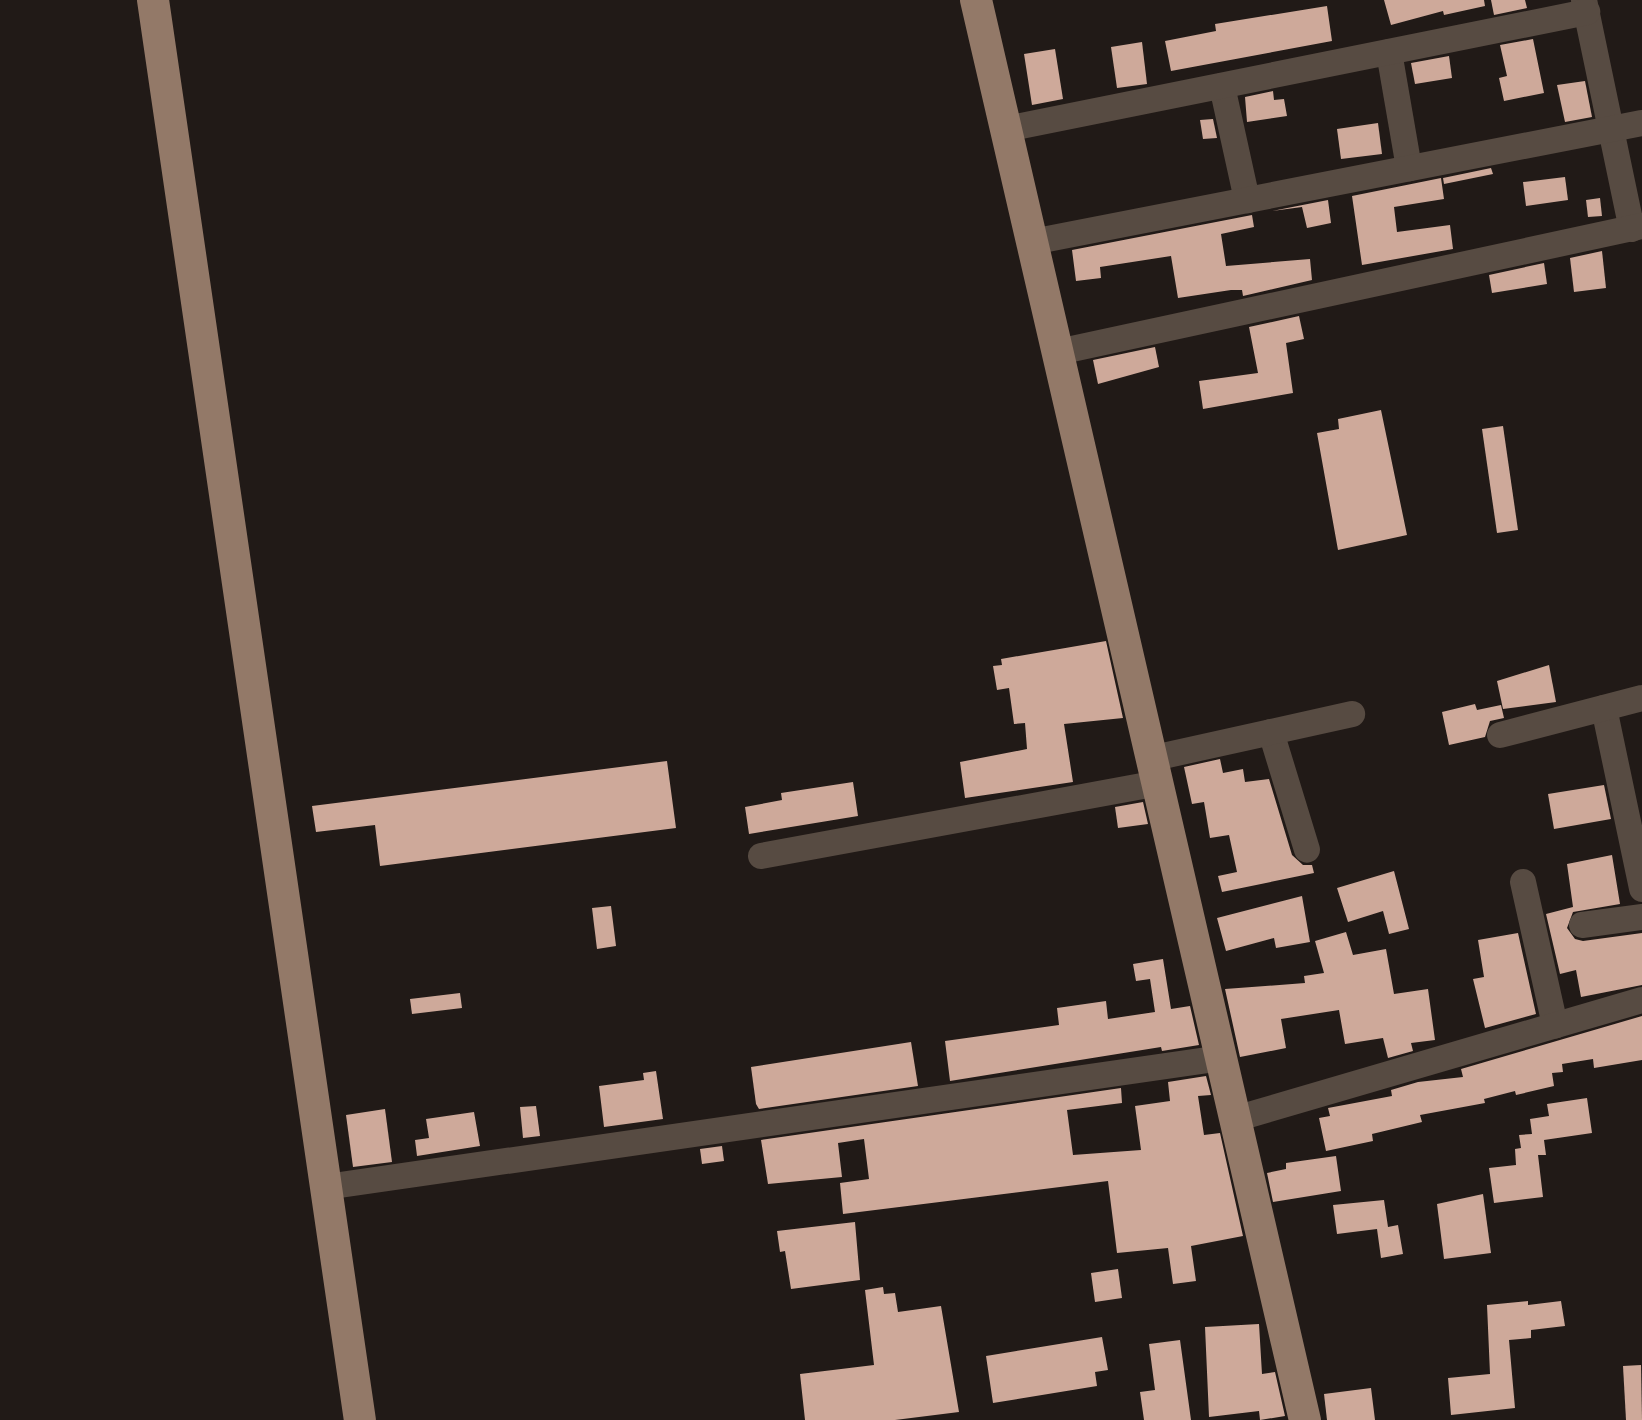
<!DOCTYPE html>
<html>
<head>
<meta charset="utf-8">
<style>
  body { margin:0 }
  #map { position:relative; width:1642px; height:1420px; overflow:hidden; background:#211a17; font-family:Mulish,sans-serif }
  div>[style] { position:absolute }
  .building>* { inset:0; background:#cea99a }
  .minor>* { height:26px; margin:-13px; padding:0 13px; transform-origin:13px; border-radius:13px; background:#574b42 }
  .major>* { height:32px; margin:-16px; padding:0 16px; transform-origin:16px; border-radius:16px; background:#937968 }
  span { translate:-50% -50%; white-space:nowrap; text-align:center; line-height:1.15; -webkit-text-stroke:7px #17110e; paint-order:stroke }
</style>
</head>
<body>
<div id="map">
  <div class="building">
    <div style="clip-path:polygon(1384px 0,1484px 0,1485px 6px,1444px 15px,1443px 11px,1391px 25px)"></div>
    <div style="clip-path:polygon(1491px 0,1525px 0,1527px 8px,1494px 15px)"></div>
    <div style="clip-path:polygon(1327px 6px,1332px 41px,1171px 71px,1165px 41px,1216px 31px,1215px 24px)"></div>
    <div style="clip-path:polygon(1533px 39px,1544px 93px,1504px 101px,1499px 78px,1507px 76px,1500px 45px)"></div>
    <div style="clip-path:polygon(1142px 42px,1147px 84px,1117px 88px,1111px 47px)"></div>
    <div style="clip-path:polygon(1055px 49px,1063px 99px,1032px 105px,1024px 54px)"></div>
    <div style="clip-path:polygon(1449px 56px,1452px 78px,1415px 84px,1411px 63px)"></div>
    <div style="clip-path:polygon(1585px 81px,1592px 117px,1565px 122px,1557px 85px)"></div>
    <div style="clip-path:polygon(1273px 91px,1274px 100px,1284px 99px,1287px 116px,1247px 122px,1245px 97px)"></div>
    <div style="clip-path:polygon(1213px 119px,1217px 138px,1203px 139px,1200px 120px)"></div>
    <div style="clip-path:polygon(1378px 123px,1382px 154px,1341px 159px,1337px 129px)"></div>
    <div style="clip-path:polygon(1491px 168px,1493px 174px,1444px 184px,1443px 178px)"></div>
    <div style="clip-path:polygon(1565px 177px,1568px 200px,1526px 206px,1523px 182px)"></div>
    <div style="clip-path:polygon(1441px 178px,1444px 199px,1394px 207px,1397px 232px,1450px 225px,1453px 249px,1362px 265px,1352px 196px)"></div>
    <div style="clip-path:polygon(1600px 198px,1602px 216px,1588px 217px,1586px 200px)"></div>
    <div style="clip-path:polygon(1328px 200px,1331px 223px,1307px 228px,1302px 207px,1272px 211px)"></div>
    <div style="clip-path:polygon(1252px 215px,1254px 227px,1221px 234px,1226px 266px,1310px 259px,1312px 280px,1243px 296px,1242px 290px,1231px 290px,1178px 298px,1171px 256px,1100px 267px,1101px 278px,1076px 281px,1072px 250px)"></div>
    <div style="clip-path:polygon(1602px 251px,1606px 288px,1574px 292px,1570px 258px)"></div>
    <div style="clip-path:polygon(1544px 263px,1547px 284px,1492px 293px,1489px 275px)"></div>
    <div style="clip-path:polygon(1299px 316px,1304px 339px,1286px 343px,1293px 393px,1203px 409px,1199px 381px,1258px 373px,1249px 327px)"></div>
    <div style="clip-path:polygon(1155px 347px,1159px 367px,1098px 384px,1093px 360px)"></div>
    <div style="clip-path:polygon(1381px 410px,1407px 535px,1338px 550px,1317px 433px,1339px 429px,1338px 419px)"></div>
    <div style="clip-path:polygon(1503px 426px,1518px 530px,1497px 533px,1482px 429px)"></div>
    <div style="clip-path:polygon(1106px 641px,1123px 718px,1064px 724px,1073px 782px,965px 798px,960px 762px,1027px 749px,1025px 723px,1014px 724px,1009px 688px,997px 690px,993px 666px,1002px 665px,1001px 659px)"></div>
    <div style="clip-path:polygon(1549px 665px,1556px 702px,1503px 709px,1497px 681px)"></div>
    <div style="clip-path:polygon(1475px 704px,1477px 710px,1501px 705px,1504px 718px,1490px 721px,1485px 737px,1449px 745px,1442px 712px)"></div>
    <div style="clip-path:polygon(1220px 759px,1223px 773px,1243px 769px,1245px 782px,1269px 779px,1292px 855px,1303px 865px,1312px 865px,1314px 873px,1222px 892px,1218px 876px,1237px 872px,1229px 835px,1210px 838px,1204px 802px,1192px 804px,1184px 767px)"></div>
    <div style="clip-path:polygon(667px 761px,676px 828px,380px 866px,375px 825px,316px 832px,312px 806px)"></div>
    <div style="clip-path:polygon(853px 782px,858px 816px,749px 834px,745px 807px,782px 800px,781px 793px)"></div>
    <div style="clip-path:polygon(1604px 785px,1611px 819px,1554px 829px,1548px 794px)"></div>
    <div style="clip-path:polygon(1143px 802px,1148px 824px,1118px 828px,1115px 807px)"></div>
    <div style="clip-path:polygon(1612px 855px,1620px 904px,1573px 912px,1567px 928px,1575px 939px,1583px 941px,1642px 933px,1642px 985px,1581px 997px,1576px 970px,1560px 974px,1546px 914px,1573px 907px,1567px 864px)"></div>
    <div style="clip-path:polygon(1394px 871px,1409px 929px,1389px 934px,1383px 911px,1348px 922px,1337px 888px)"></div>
    <div style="clip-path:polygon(1302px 896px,1310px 942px,1276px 948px,1274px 938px,1226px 951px,1217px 918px)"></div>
    <div style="clip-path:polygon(611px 906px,616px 946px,597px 949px,592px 908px)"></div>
    <div style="clip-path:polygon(1346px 932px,1353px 955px,1386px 949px,1394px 994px,1428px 989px,1435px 1040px,1411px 1043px,1413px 1051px,1388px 1058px,1383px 1038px,1345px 1044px,1339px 1010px,1281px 1019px,1286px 1048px,1240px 1057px,1225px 989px,1305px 983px,1304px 976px,1324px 973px,1315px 941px)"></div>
    <div style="clip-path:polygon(1518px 933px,1536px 1014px,1485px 1028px,1473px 979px,1484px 977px,1478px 940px)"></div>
    <div style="clip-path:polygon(1163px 959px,1171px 1009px,1190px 1006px,1199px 1045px,1162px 1051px,1161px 1047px,950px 1081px,945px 1041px,1059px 1025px,1057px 1008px,1106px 1001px,1108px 1019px,1155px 1012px,1150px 979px,1136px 981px,1133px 964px)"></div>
    <div style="clip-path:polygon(460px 993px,462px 1008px,412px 1014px,410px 999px)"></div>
    <div style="clip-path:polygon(1642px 1016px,1642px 1060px,1594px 1068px,1593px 1059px,1562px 1064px,1563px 1072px,1552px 1073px,1554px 1086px,1516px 1095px,1515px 1091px,1484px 1099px,1485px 1103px,1420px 1115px,1422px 1122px,1372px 1134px,1373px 1141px,1326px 1151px,1319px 1118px,1330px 1116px,1328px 1108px,1392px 1096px,1391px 1090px,1418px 1082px,1463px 1077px,1461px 1069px)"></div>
    <div style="clip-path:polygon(911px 1042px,918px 1086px,759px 1109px,756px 1104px,751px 1067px)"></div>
    <div style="clip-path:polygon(656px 1071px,663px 1119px,604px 1127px,599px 1086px,644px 1080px,643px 1073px)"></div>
    <div style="clip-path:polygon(1206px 1076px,1211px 1095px,1198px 1096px,1204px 1135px,1220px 1133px,1243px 1236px,1191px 1246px,1196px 1281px,1173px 1284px,1168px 1248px,1117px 1253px,1108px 1181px,843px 1214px,840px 1183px,869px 1179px,864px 1139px,838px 1143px,842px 1177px,768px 1184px,761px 1140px,1121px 1088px,1122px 1103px,1067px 1110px,1073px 1155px,1141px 1150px,1135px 1106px,1170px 1101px,1168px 1082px)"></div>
    <div style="clip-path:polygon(1587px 1098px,1592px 1133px,1544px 1140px,1546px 1155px,1538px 1155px,1543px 1197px,1494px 1203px,1489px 1168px,1516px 1165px,1515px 1149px,1521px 1148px,1519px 1135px,1532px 1134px,1530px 1119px,1549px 1116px,1547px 1104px)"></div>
    <div style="clip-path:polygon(536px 1106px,540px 1136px,523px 1138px,520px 1107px)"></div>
    <div style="clip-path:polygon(385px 1109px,392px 1162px,353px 1167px,346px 1115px)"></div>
    <div style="clip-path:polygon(474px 1112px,480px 1146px,417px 1156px,415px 1140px,429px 1138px,426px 1119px)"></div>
    <div style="clip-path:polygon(722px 1146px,724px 1161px,702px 1164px,700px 1149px)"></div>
    <div style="clip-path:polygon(1336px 1156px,1341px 1191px,1273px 1202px,1267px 1173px,1286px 1169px,1286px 1163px)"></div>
    <div style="clip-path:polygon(1483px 1194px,1491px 1253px,1444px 1259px,1437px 1204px)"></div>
    <div style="clip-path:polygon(1384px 1200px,1388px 1227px,1398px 1225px,1403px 1254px,1381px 1258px,1377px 1229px,1337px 1234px,1333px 1205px)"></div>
    <div style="clip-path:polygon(855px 1222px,860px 1280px,791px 1289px,785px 1251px,780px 1252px,777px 1231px)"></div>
    <div style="clip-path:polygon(1118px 1269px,1122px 1298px,1095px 1302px,1091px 1273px)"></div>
    <div style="clip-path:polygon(883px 1287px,884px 1294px,895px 1293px,898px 1312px,941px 1306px,959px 1412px,895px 1420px,805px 1420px,800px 1374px,874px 1365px,865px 1290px)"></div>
    <div style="clip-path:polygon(1528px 1301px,1528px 1305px,1561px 1301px,1565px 1326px,1531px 1330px,1531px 1338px,1509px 1340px,1515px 1408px,1451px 1415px,1448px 1378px,1490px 1374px,1487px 1305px)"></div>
    <div style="clip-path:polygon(1259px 1324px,1262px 1374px,1275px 1372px,1285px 1416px,1260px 1420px,1259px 1411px,1209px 1417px,1205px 1327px)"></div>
    <div style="clip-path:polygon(1102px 1337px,1108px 1370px,1095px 1372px,1097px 1386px,993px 1403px,986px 1356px)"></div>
    <div style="clip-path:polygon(1180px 1340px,1191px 1420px,1144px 1420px,1140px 1392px,1155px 1390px,1149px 1344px)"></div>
    <div style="clip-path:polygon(1641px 1365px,1642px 1420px,1626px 1420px,1623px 1366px)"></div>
    <div style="clip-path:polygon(1371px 1388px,1375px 1420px,1327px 1420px,1324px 1394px)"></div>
  </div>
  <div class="minor">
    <div style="left:1584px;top:0;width:234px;rotate:78.2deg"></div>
    <div style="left:1389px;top:52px;width:118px;rotate:80.2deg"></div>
    <div style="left:1222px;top:86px;width:117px;rotate:77.6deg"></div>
    <div style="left:1006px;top:129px;width:593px;rotate:-11.39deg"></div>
    <div style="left:1032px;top:242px;width:621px;rotate:-11.04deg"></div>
    <div style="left:1058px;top:352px;width:597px;rotate:-12.18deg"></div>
    <div style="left:1604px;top:708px;width:185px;rotate:78.1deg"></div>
    <div style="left:1271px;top:732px;width:123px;rotate:73deg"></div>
    <div style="left:1500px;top:735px;width:147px;rotate:-14.6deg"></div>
    <div style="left:1154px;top:758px;width:203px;rotate:-12.5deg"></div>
    <div style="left:761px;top:856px;width:405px;rotate:-10.4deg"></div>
    <div style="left:1523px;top:882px;width:147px;rotate:77.4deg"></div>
    <div style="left:1582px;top:925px;width:61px;rotate:-7.6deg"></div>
    <div style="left:1235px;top:1119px;width:424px;rotate:-16.3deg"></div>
    <div style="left:326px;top:1187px;width:904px;rotate:-8.2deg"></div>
  </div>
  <div class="major">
    <div style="left:153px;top:0;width:1435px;rotate:81.71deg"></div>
    <div style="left:976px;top:0;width:1458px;rotate:76.96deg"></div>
  </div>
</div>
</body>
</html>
